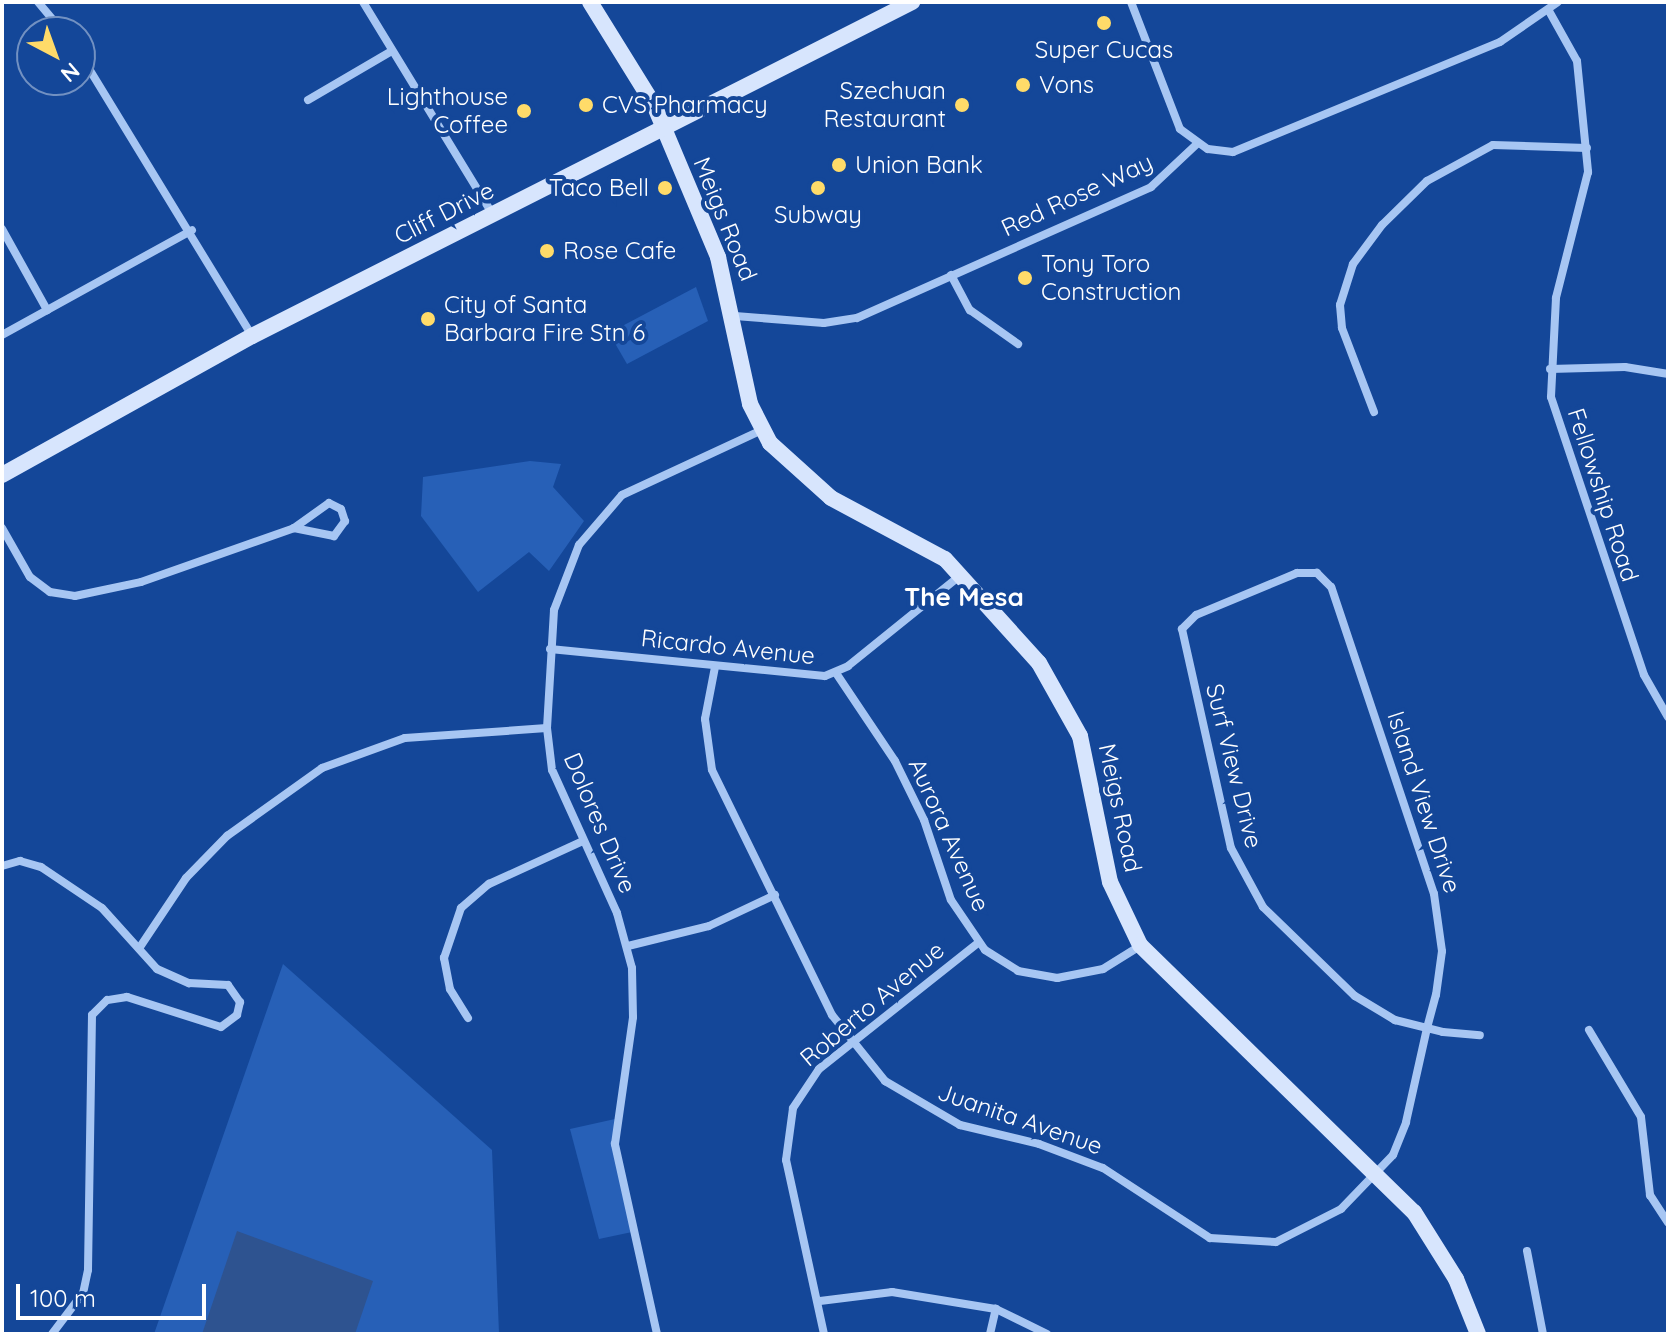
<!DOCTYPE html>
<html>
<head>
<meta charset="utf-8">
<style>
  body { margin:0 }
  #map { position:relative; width:1670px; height:1336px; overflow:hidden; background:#144799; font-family:Quicksand,sans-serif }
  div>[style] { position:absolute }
  .green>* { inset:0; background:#2760b7 }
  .water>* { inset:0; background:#2e5390 }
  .street>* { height:8px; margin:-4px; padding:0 4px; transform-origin:4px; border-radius:4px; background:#a7c6f3 }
  .secondary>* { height:16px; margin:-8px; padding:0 8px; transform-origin:8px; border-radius:8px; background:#d7e5fd }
  .dots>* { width:22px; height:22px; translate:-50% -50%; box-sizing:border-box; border:4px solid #144799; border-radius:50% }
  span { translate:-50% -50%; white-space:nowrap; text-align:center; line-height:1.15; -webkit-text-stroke:8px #144799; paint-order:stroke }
  .poi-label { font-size:24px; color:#fff }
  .left { translate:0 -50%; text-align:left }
  .right { translate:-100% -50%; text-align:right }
  .street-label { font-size:24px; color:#fff }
  .neighbourhood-label { font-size:26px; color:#fff; font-weight:700 }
  .frame { position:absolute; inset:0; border:4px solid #fff; pointer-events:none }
  .north { position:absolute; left:16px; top:16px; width:80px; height:80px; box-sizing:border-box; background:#144799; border:2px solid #7291c2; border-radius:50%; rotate:139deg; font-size:22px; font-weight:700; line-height:32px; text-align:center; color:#fff }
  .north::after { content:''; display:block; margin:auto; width:28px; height:36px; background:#ffdb69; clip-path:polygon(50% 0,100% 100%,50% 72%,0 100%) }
  .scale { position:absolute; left:16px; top:1284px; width:190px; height:36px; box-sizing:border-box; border:4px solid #fff; border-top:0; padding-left:10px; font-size:24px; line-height:28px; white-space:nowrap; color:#fff; -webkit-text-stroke:6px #144799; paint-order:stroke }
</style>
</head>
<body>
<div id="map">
  <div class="green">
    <div style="clip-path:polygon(696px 287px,708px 321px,627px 364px,609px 333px)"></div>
    <div style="clip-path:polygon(530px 461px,561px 464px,553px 487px,584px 521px,549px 571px,529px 552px,478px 592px,421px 516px,423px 477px)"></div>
    <div style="clip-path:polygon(283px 964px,492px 1150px,499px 1334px,154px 1334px)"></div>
    <div style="clip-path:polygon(615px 1119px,632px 1232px,599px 1239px,570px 1129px)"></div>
  </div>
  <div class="water">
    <div style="clip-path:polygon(237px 1231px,373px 1281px,355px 1334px,202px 1334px)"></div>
  </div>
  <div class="street">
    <div style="left:38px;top:2px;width:39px;rotate:50deg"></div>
    <div style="left:363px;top:2px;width:250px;rotate:58.6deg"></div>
    <div style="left:1131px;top:2px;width:136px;rotate:68.9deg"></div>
    <div style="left:1180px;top:129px;width:34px;rotate:36deg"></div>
    <div style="left:1208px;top:149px;width:25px;rotate:7deg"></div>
    <div style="left:1233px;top:152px;width:289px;rotate:-22.4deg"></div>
    <div style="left:1500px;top:42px;width:70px;rotate:-34.6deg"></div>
    <div style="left:1549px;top:11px;width:57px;rotate:60.8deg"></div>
    <div style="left:1577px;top:61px;width:112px;rotate:84.3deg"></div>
    <div style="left:1588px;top:172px;width:130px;rotate:104.3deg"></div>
    <div style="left:1556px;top:298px;width:99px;rotate:92.9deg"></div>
    <div style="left:1551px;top:397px;width:293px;rotate:71.5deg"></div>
    <div style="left:1644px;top:675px;width:48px;rotate:60.3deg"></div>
    <div style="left:80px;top:54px;width:330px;rotate:58.6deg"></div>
    <div style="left:308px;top:100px;width:97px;rotate:-30.3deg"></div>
    <div style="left:2px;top:229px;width:93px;rotate:60.9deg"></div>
    <div style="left:951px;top:275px;width:40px;rotate:62deg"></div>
    <div style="left:970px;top:310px;width:59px;rotate:35.3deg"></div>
    <div style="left:735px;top:316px;width:89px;rotate:4.5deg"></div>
    <div style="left:824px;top:323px;width:33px;rotate:-9deg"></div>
    <div style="left:857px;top:318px;width:322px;rotate:-24deg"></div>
    <div style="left:1151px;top:187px;width:63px;rotate:-43.1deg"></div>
    <div style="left:2px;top:335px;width:217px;rotate:-28.9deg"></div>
    <div style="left:1550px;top:369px;width:75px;rotate:-1.5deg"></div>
    <div style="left:1625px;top:367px;width:44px;rotate:9.2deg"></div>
    <div style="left:1374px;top:412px;width:90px;rotate:-110.9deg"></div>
    <div style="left:1342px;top:328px;width:23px;rotate:-95deg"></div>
    <div style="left:1340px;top:305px;width:43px;rotate:-72.4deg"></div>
    <div style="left:1353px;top:264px;width:49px;rotate:-53.4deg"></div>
    <div style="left:1382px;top:225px;width:63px;rotate:-44.4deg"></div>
    <div style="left:1427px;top:181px;width:75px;rotate:-28.6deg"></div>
    <div style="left:1493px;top:145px;width:94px;rotate:1.8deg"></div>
    <div style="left:329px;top:503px;width:13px;rotate:27deg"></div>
    <div style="left:341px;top:509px;width:13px;rotate:72deg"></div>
    <div style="left:345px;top:521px;width:19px;rotate:126deg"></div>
    <div style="left:334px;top:536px;width:41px;rotate:-168.7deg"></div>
    <div style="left:294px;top:528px;width:43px;rotate:-35.5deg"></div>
    <div style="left:2px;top:528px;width:56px;rotate:60.3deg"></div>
    <div style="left:30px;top:577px;width:25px;rotate:37deg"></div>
    <div style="left:50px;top:592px;width:25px;rotate:9deg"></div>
    <div style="left:75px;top:596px;width:67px;rotate:-12deg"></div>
    <div style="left:141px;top:582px;width:162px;rotate:-19.4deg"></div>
    <div style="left:550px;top:649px;width:276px;rotate:5.6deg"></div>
    <div style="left:825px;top:676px;width:25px;rotate:-23deg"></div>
    <div style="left:848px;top:666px;width:146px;rotate:-38.9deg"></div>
    <div style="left:715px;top:667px;width:53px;rotate:100.9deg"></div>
    <div style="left:705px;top:719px;width:51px;rotate:82.2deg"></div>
    <div style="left:712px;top:770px;width:273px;rotate:63.9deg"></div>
    <div style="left:832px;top:1015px;width:85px;rotate:51.2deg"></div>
    <div style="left:885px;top:1081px;width:87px;rotate:30.4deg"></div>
    <div style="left:960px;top:1125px;width:81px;rotate:13.5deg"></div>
    <div style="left:1039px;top:1144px;width:68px;rotate:20.6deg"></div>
    <div style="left:1103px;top:1168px;width:128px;rotate:33.2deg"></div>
    <div style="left:1210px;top:1238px;width:66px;rotate:3.5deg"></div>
    <div style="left:1276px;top:1242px;width:73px;rotate:-26.9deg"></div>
    <div style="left:1341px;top:1209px;width:75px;rotate:-46.1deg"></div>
    <div style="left:1393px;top:1155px;width:35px;rotate:-68deg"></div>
    <div style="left:1406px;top:1122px;width:96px;rotate:-77.4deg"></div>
    <div style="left:1427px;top:1028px;width:34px;rotate:-75deg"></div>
    <div style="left:1436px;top:995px;width:44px;rotate:-82.2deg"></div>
    <div style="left:1442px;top:951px;width:58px;rotate:-98deg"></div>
    <div style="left:1434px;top:894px;width:324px;rotate:-108.5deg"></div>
    <div style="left:1331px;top:587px;width:20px;rotate:-135deg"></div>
    <div style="left:1317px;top:573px;width:20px;rotate:180deg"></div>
    <div style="left:1297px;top:573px;width:109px;rotate:157.4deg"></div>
    <div style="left:1196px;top:615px;width:20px;rotate:135deg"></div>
    <div style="left:1182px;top:629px;width:224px;rotate:77.4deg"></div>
    <div style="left:1231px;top:848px;width:67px;rotate:61.5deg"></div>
    <div style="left:1263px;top:907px;width:128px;rotate:44.1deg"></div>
    <div style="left:1355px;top:996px;width:47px;rotate:31deg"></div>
    <div style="left:1395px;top:1020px;width:49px;rotate:14deg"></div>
    <div style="left:1443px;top:1032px;width:37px;rotate:5deg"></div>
    <div style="left:836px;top:673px;width:106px;rotate:56.2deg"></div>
    <div style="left:895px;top:761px;width:66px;rotate:63.8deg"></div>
    <div style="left:924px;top:820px;width:84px;rotate:71.4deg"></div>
    <div style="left:951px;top:900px;width:60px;rotate:55.8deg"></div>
    <div style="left:985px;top:950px;width:39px;rotate:32deg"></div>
    <div style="left:1018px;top:971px;width:40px;rotate:10deg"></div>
    <div style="left:1057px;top:978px;width:47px;rotate:-11.1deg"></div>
    <div style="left:1103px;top:969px;width:44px;rotate:-31.9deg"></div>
    <div style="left:2px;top:866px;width:19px;rotate:-16deg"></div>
    <div style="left:20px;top:861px;width:22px;rotate:16deg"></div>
    <div style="left:41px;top:867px;width:73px;rotate:33.9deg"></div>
    <div style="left:102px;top:908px;width:82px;rotate:48deg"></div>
    <div style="left:157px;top:969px;width:35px;rotate:24deg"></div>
    <div style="left:189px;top:983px;width:39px;rotate:3deg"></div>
    <div style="left:228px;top:985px;width:21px;rotate:55deg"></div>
    <div style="left:240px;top:1002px;width:13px;rotate:103deg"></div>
    <div style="left:237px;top:1015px;width:20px;rotate:143deg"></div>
    <div style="left:221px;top:1027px;width:99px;rotate:-162.3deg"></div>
    <div style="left:127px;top:997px;width:20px;rotate:171deg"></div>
    <div style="left:107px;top:1000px;width:21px;rotate:135deg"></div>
    <div style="left:92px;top:1015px;width:255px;rotate:90.9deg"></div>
    <div style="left:88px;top:1270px;width:24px;rotate:102deg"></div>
    <div style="left:83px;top:1293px;width:51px;rotate:127.1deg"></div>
    <div style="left:628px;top:946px;width:83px;rotate:-13.9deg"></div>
    <div style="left:709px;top:926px;width:73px;rotate:-25.2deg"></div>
    <div style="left:140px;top:947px;width:83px;rotate:-56.3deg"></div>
    <div style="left:186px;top:878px;width:59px;rotate:-45.7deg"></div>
    <div style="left:227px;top:836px;width:117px;rotate:-35.6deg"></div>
    <div style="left:322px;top:768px;width:88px;rotate:-19.9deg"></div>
    <div style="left:405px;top:738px;width:142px;rotate:-4deg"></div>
    <div style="left:468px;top:1018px;width:34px;rotate:-122deg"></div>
    <div style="left:450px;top:989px;width:32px;rotate:-101deg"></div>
    <div style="left:444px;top:958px;width:53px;rotate:-71.2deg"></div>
    <div style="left:461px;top:908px;width:37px;rotate:-41deg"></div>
    <div style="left:489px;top:884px;width:103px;rotate:-24.6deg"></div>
    <div style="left:1589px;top:1030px;width:101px;rotate:59.1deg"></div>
    <div style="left:1641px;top:1117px;width:79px;rotate:83.4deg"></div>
    <div style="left:1650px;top:1195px;width:33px;rotate:57deg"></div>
    <div style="left:1527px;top:1251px;width:85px;rotate:79.1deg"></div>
    <div style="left:820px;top:1301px;width:73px;rotate:-7.1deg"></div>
    <div style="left:892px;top:1292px;width:105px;rotate:9.3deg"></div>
    <div style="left:996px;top:1309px;width:57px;rotate:26.1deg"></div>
    <div style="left:657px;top:1334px;width:195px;rotate:-102.5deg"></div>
    <div style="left:615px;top:1144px;width:128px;rotate:-81.9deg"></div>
    <div style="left:633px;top:1017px;width:49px;rotate:-91.2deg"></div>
    <div style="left:632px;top:968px;width:57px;rotate:-105.3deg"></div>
    <div style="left:617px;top:913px;width:157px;rotate:-114.4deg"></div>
    <div style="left:552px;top:770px;width:42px;rotate:-96.8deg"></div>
    <div style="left:547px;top:728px;width:118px;rotate:-86.6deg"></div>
    <div style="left:554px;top:610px;width:70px;rotate:-69deg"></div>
    <div style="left:579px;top:545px;width:66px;rotate:-49.3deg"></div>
    <div style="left:622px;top:495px;width:154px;rotate:-24.9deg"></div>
    <div style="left:824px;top:1334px;width:178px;rotate:-102.3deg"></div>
    <div style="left:786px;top:1160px;width:52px;rotate:-82.3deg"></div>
    <div style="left:793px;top:1108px;width:47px;rotate:-56.3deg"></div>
    <div style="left:819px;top:1069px;width:203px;rotate:-38.4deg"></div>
    <div style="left:990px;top:1334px;width:26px;rotate:-77deg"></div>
  </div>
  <div class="secondary">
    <div style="left:590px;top:2px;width:123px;rotate:58.2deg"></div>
    <div style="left:655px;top:107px;width:163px;rotate:67.2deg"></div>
    <div style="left:718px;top:257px;width:150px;rotate:77.7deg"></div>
    <div style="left:750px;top:404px;width:44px;rotate:62.9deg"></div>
    <div style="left:770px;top:443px;width:82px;rotate:42deg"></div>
    <div style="left:831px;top:498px;width:129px;rotate:28.2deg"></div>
    <div style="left:945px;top:559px;width:140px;rotate:47.9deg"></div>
    <div style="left:1039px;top:663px;width:84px;rotate:60.7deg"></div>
    <div style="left:1080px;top:736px;width:149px;rotate:78.4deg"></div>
    <div style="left:1110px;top:882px;width:70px;rotate:64.5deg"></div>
    <div style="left:1140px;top:945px;width:383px;rotate:44.3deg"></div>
    <div style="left:1414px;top:1212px;width:79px;rotate:57.9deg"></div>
    <div style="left:1456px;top:1279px;width:59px;rotate:68.2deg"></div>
    <div style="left:2px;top:475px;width:286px;rotate:-29.1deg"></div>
    <div style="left:252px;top:336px;width:740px;rotate:-26.84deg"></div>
  </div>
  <div class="dots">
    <div style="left:1104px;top:23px;background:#ffdb69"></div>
    <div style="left:1023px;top:85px;background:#ffdb69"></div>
    <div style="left:586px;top:105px;background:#ffdb69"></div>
    <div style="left:962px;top:105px;background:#ffdb69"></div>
    <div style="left:524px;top:111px;background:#ffdb69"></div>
    <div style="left:839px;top:165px;background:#ffdb69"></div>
    <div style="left:665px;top:188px;background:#ffdb69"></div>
    <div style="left:818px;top:188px;background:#ffdb69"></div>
    <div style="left:547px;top:251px;background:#ffdb69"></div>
    <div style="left:1025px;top:278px;background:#ffdb69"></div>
    <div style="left:428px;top:319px;background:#ffdb69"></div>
  </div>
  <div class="poi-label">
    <span style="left:1104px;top:50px">Super Cucas</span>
    <span class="left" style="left:1039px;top:85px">Vons</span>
    <span class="right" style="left:946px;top:105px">Szechuan<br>Restaurant</span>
    <span class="right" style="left:508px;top:111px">Lighthouse<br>Coffee</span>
    <span class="left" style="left:602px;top:105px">CVS Pharmacy</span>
    <span class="left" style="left:855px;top:165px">Union Bank</span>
    <span class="right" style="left:649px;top:188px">Taco Bell</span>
    <span style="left:818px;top:215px">Subway</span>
    <span class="left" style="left:563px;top:251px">Rose Cafe</span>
    <span class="left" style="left:1041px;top:278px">Tony Toro<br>Construction</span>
    <span class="left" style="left:444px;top:319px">City of Santa<br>Barbara Fire Stn 6</span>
  </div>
  <div class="street-label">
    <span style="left:1077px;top:195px;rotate:-25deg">Red Rose Way</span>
    <span style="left:444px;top:213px;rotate:-27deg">Cliff Drive</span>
    <span style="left:725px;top:219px;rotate:68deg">Meigs Road</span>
    <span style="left:1603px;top:495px;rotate:72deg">Fellowship Road</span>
    <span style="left:728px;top:647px;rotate:6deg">Ricardo Avenue</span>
    <span style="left:1234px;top:766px;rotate:76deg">Surf View Drive</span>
    <span style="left:1424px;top:802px;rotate:72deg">Island View Drive</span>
    <span style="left:1120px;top:808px;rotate:78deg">Meigs Road</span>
    <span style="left:600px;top:823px;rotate:67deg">Dolores Drive</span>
    <span style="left:949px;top:835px;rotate:66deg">Aurora Avenue</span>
    <span style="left:872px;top:1004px;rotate:-40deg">Roberto Avenue</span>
    <span style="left:1020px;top:1119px;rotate:19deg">Juanita Avenue</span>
  </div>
  <div class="neighbourhood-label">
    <span style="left:964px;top:597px">The Mesa</span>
  </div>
  <div class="frame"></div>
  <div class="north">N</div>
  <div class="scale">100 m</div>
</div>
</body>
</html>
